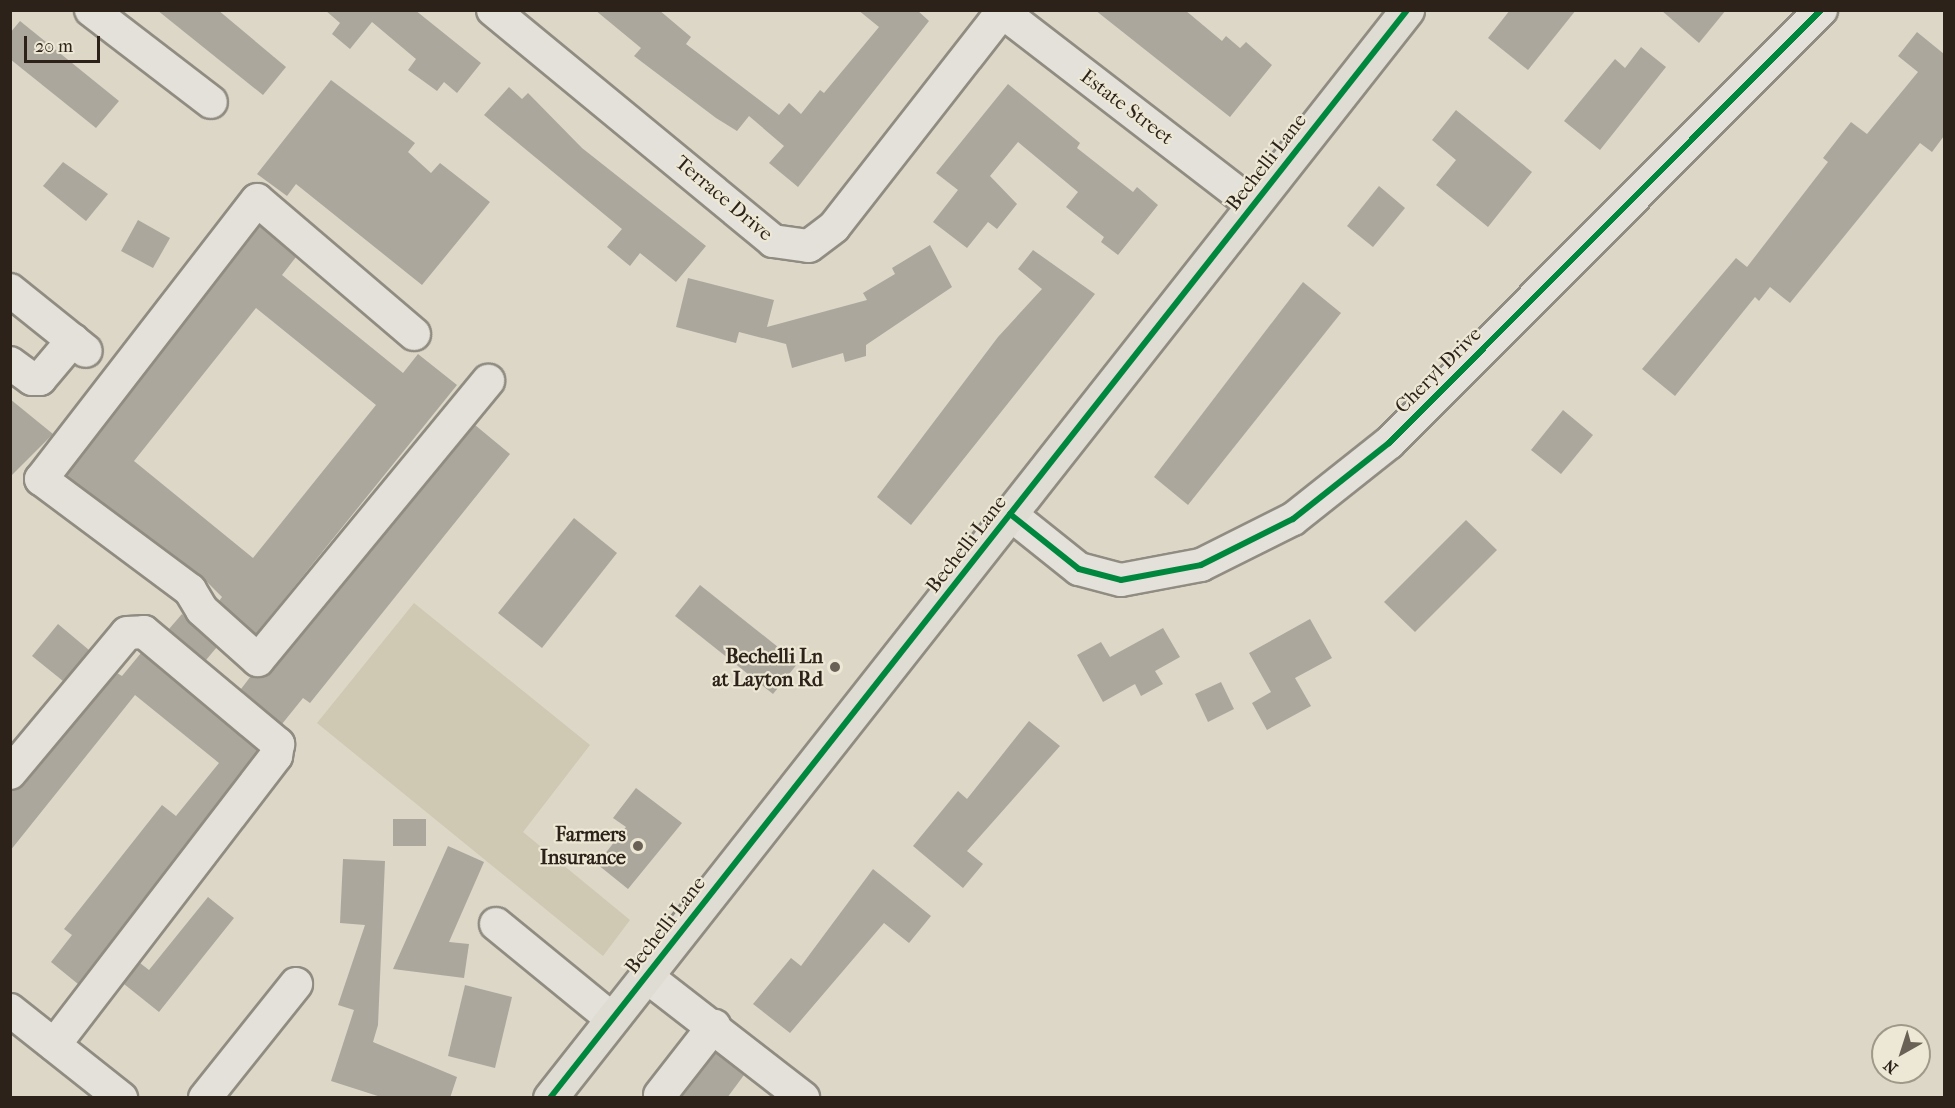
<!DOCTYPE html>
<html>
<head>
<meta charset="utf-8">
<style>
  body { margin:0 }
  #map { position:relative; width:1955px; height:1108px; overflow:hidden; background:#dcd7c7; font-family:"IM FELL French Canon",serif }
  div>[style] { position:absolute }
  .green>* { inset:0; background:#cfc8b3 }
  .building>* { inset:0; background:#aba79c }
  .roads { filter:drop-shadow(2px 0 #918c82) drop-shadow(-2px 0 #918c82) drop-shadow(0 2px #918c82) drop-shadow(0 -2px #918c82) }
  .minor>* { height:32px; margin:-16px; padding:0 16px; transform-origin:16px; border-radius:16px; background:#e4e1da }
  .major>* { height:33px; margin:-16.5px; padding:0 16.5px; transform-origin:16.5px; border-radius:16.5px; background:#dfdcd3 }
  .cycleway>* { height:6px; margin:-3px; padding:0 3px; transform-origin:3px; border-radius:3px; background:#00873e }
  .dots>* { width:16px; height:16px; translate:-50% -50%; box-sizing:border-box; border:3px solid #ede8d5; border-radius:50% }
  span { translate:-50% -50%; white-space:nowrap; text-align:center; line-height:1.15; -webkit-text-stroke:4.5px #ede8d5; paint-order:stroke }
  .street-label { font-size:20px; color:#2d2219 }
  .poi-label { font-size:20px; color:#2d2219; font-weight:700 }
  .right { translate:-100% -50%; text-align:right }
  .frame { position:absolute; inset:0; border:12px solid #2d2219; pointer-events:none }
  .north { position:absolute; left:1871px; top:1024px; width:60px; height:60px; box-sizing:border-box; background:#ede8d5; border:2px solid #a0998a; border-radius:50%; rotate:219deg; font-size:16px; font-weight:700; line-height:24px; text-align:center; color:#2d2219 }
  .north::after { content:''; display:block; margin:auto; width:21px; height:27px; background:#6a6156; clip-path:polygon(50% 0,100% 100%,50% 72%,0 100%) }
  .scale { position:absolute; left:24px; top:36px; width:76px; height:27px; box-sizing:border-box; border:3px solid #2d2219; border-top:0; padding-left:8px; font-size:18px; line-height:21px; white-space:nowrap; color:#2d2219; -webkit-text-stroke:4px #ede8d5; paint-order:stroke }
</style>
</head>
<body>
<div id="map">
  <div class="green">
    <div style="clip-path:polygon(414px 603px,590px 745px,523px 832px,630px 920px,603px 956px,317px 723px)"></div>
  </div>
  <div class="building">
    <div style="clip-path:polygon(157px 10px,218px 10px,286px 67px,263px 95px)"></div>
    <div style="clip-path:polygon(325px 10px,415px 10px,481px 63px,457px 93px,444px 82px,437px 91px,408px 70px,416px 59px,372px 22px,350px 49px,332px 34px,340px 23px)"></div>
    <div style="clip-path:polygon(595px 10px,659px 10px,691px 37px,686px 44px,779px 115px,789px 103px,801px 114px,820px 90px,824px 93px,879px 27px,858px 10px,917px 10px,929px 21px,798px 187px,769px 163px,784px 146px,749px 116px,737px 131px,716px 118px,634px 56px,641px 48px)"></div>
    <div style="clip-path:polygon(1095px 10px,1185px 10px,1222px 41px,1226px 36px,1240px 48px,1246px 42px,1272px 65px,1230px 117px)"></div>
    <div style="clip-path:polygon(1510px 10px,1576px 10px,1528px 70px,1488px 38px)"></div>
    <div style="clip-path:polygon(1661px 10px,1726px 10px,1699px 43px)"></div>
    <div style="clip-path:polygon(20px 21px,119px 101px,96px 128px,10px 59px,10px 33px)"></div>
    <div style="clip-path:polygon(1917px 32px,1944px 54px,1944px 136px,1932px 152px,1920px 143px,1790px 303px,1770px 287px,1759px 301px,1755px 297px,1675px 396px,1642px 369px,1736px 258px,1747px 267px,1828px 162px,1823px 158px,1851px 122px,1867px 134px,1918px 72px,1898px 56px)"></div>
    <div style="clip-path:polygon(1641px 47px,1666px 67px,1600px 150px,1564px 121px,1615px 59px,1625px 68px)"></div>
    <div style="clip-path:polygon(331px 80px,415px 143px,408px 152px,431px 173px,440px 163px,490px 202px,422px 285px,296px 184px,287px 196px,257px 174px)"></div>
    <div style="clip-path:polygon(1008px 84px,1080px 143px,1077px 148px,1133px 192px,1137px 187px,1158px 205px,1118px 255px,1101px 242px,1104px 237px,1066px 207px,1078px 192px,1018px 142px,990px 176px,1017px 204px,997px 229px,988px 222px,967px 248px,933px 222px,958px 190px,936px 173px)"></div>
    <div style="clip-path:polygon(509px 87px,522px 99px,528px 93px,582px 148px,706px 246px,676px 282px,640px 253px,630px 266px,607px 247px,622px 229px,484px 115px)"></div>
    <div style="clip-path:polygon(1456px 110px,1532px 172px,1488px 227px,1436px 185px,1456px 160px,1432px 140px)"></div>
    <div style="clip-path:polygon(63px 162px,108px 194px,86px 221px,43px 186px)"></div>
    <div style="clip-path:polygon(1379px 186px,1405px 208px,1373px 247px,1347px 226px)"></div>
    <div style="clip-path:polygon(138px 220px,170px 238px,153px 268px,121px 251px)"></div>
    <div style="clip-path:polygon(evenodd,260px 226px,296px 257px,282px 275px,403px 373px,418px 354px,457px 385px,256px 634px,219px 601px,222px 597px,201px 576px,66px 476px,260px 226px,256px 308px,376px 405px,253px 558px,134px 461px,256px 308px)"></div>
    <div style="clip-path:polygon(930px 245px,952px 287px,866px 345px,866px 356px,845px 362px,843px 353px,792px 368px,786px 344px,739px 332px,736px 343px,676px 327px,688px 278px,774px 300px,767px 327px,867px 300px,863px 293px,895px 274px,892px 268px)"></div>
    <div style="clip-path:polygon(1033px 250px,1095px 294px,911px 525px,877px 497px,998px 337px,1042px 289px,1018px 269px)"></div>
    <div style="clip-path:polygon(1303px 282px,1341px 313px,1188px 505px,1154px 477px)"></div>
    <div style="clip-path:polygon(10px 399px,53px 434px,10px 477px)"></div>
    <div style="clip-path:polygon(1563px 410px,1593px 435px,1561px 474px,1531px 450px)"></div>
    <div style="clip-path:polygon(475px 425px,510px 454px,310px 703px,303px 698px,282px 724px,241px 689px,251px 676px,272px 671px)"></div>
    <div style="clip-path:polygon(574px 518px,617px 553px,542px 648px,498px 613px)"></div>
    <div style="clip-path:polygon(1466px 520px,1497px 550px,1415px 632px,1384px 602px)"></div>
    <div style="clip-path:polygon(700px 585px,798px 663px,773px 694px,675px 616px)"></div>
    <div style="clip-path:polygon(182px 614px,217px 647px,206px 660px,169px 629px)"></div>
    <div style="clip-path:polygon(1310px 619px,1332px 658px,1295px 678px,1311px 706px,1267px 730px,1252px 703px,1271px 692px,1249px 653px)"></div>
    <div style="clip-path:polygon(58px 624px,89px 650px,63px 681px,32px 656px)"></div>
    <div style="clip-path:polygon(1163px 628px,1180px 657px,1155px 671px,1163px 684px,1141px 696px,1135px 684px,1103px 702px,1077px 655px,1101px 642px,1110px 657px)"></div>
    <div style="clip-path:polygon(141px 653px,258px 750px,78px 984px,51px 962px,72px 935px,64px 929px,162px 805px,176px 816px,219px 763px,135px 695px,10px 851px,10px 790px,24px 785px,117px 673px,122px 676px)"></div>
    <div style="clip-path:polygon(1221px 682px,1234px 709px,1208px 722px,1195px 694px)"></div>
    <div style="clip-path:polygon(1029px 721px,1060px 746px,967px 851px,983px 864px,963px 888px,913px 846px,958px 791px,967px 799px)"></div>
    <div style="clip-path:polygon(636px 788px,682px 823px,628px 889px,597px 864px,626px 827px,613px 818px)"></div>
    <div style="clip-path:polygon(393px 819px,426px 819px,426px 846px,393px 846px)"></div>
    <div style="clip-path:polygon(448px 846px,484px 862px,449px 942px,469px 944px,464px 978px,393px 969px)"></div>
    <div style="clip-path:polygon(343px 859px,385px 861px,378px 1025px,373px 1042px,457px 1077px,450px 1098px,384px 1098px,331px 1081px,354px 1010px,338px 1005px,365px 925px,340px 923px)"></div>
    <div style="clip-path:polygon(873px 869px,931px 916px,909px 943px,884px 923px,790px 1033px,753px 1004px,791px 958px,801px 966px)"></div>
    <div style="clip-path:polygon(208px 897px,234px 918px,159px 1012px,124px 984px,140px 963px,149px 970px)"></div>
    <div style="clip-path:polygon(465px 985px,512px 997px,495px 1068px,448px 1056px)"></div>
    <div style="clip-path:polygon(716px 1053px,744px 1075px,727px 1098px,681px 1098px)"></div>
  </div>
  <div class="roads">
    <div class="minor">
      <div style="left:91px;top:10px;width:151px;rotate:37.5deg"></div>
      <div style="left:493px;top:10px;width:363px;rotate:39.5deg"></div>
      <div style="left:773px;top:241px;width:36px;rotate:8deg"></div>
      <div style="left:809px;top:246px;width:31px;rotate:-37deg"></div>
      <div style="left:834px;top:227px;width:273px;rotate:-52deg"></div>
      <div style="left:1000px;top:10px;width:319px;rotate:37.6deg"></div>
      <div style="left:10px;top:290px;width:97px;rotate:38.8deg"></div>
      <div style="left:414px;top:334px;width:206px;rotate:-139.5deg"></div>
      <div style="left:257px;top:200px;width:353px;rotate:127.7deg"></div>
      <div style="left:41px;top:479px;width:186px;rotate:36.7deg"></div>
      <div style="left:190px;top:590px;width:23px;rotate:59deg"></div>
      <div style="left:202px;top:610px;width:75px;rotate:41.8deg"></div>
      <div style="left:258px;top:660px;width:362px;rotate:-50.5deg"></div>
      <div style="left:10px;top:363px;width:27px;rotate:36deg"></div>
      <div style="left:32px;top:379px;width:8px"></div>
      <div style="left:40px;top:379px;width:51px;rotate:-49.8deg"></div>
      <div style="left:1010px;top:514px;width:88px;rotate:38.6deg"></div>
      <div style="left:1079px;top:569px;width:43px;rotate:14.7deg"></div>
      <div style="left:1121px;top:580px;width:81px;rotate:-10.6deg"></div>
      <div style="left:1201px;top:565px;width:103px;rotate:-26.6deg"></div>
      <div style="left:1293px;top:519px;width:122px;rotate:-38.4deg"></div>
      <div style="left:1389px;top:443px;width:612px;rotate:-45.07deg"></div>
      <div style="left:10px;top:773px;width:182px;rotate:-50.1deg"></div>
      <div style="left:127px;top:633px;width:17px;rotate:-3deg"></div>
      <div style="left:144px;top:632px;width:175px;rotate:39.9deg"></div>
      <div style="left:278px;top:744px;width:12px;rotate:99deg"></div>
      <div style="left:276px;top:756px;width:364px;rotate:127.5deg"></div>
      <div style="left:496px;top:924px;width:150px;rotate:39.3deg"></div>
      <div style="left:646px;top:976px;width:199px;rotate:37.8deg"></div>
      <div style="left:10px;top:1010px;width:142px;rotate:38.4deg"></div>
      <div style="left:660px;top:1095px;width:88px;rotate:-52deg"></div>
      <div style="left:205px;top:1098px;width:146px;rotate:-51.4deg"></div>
    </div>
    <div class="major">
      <div style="left:550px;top:1098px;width:1385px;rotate:-51.77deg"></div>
    </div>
  </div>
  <div class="cycleway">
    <div style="left:1010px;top:514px;width:88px;rotate:38.6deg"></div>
    <div style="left:1079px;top:569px;width:43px;rotate:14.7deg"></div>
    <div style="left:1121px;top:580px;width:81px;rotate:-10.6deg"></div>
    <div style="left:1201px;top:565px;width:103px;rotate:-26.6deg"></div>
    <div style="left:1293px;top:519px;width:122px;rotate:-38.4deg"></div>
    <div style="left:1389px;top:443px;width:612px;rotate:-45.07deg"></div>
    <div style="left:550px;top:1098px;width:1385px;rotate:-51.77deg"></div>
  </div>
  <div class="dots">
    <div style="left:835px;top:667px;background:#6a6156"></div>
    <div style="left:638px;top:846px;background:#6a6156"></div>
  </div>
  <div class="street-label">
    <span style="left:1127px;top:107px;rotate:37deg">Estate Street</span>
    <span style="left:1266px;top:162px;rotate:-52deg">Bechelli Lane</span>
    <span style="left:724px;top:198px;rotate:40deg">Terrace Drive</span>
    <span style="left:1438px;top:370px;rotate:-45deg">Cheryl Drive</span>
    <span style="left:966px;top:544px;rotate:-52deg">Bechelli Lane</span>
    <span style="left:665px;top:925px;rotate:-52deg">Bechelli Lane</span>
  </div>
  <div class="poi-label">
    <span class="right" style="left:823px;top:668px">Bechelli Ln<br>at Layton Rd</span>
    <span class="right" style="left:626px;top:846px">Farmers<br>Insurance</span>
  </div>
  <div class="frame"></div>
  <div class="north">N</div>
  <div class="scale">20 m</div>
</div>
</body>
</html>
